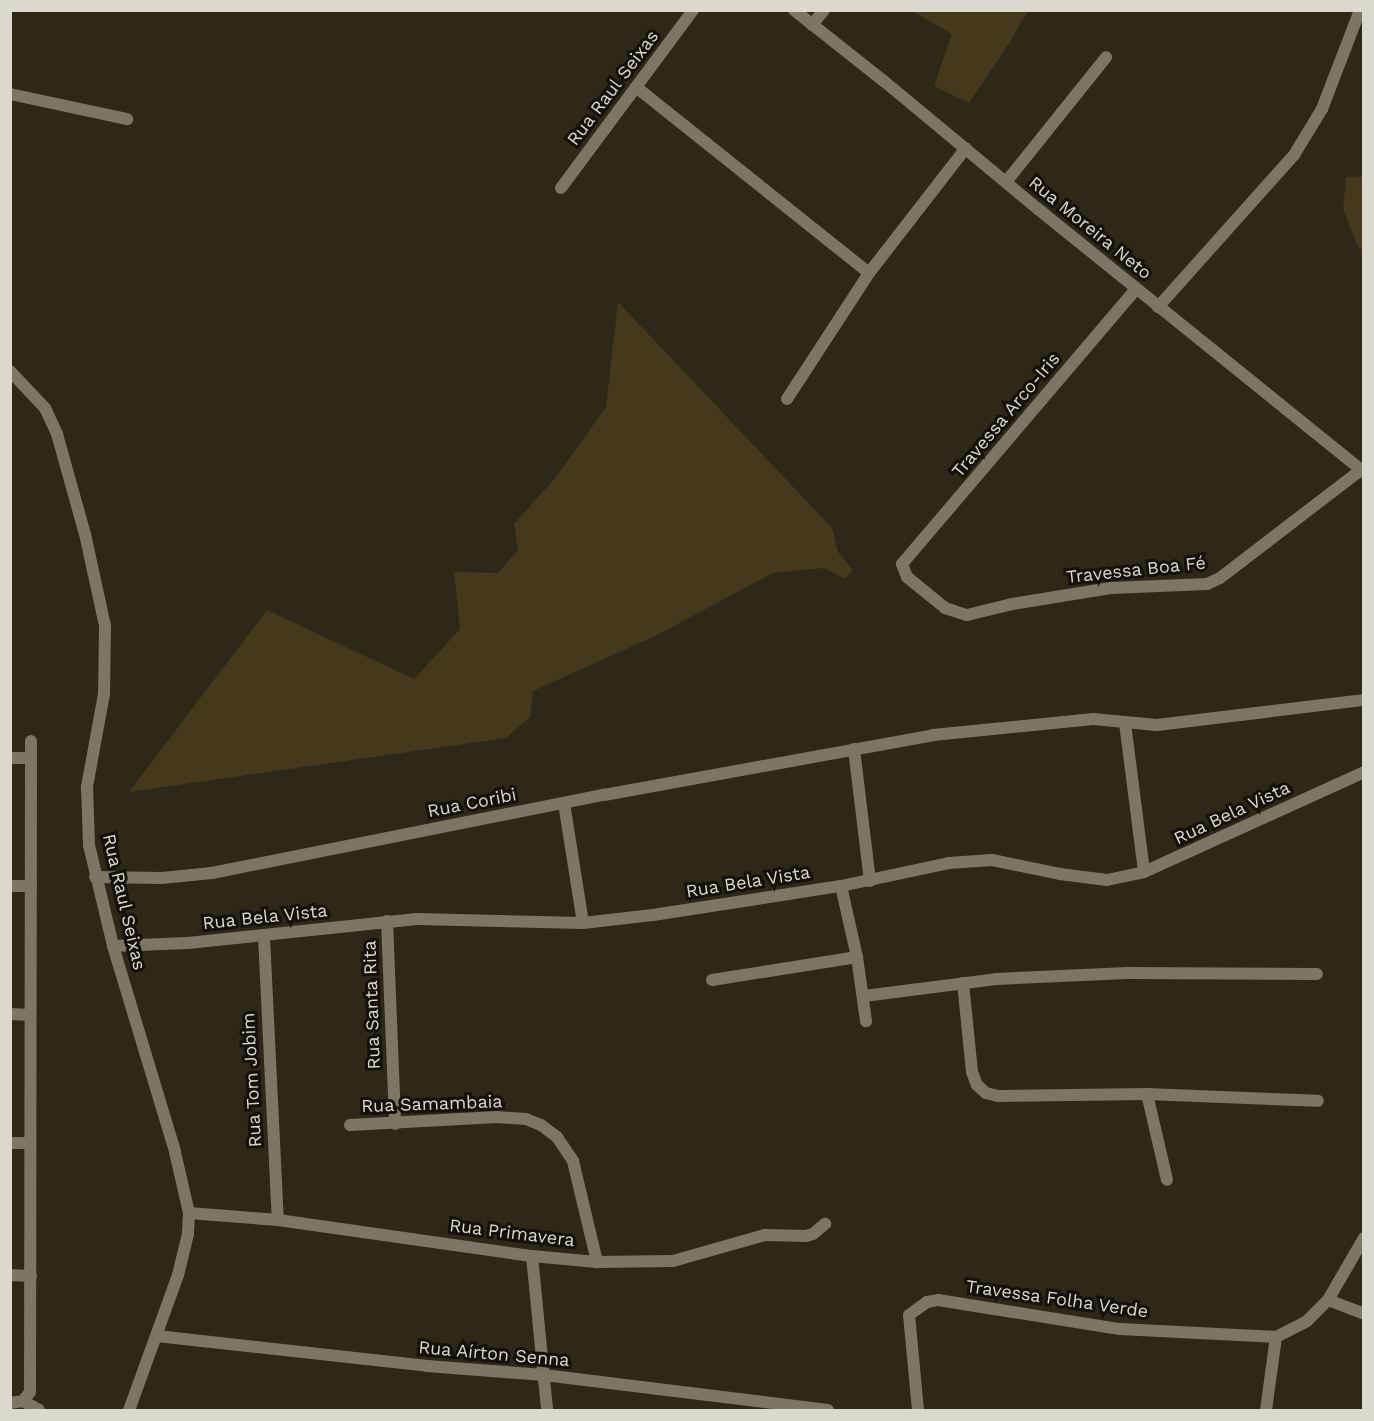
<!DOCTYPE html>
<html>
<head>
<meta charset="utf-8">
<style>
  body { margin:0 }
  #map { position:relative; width:1374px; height:1421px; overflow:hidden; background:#2d2817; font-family:"Work Sans",sans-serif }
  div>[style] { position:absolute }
  .green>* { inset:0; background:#44391a }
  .street>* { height:12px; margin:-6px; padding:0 6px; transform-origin:6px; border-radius:6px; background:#7c7664 }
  span { translate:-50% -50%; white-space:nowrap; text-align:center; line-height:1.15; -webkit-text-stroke:6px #13110a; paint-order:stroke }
  .street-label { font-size:18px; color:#dbd8ce }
  .frame { position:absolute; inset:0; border:12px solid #dbd8ce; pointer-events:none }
</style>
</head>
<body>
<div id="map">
  <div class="green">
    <div style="clip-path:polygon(912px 11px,1028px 11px,1010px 42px,969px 103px,934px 86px,952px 34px)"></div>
    <div style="clip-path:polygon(1363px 176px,1364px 176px,1363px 250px,1358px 247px,1343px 209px,1346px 177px)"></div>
    <div style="clip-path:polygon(618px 302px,832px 528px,838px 552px,853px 570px,845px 579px,824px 568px,773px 573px,655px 636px,533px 691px,530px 717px,506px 738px,129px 792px,267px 610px,414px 679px,460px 629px,454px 572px,498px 573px,518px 550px,514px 524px,556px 477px,606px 407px)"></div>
  </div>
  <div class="street">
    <div style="left:794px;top:10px;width:116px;rotate:38.4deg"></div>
    <div style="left:885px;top:82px;width:199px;rotate:39.7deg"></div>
    <div style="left:1038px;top:209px;width:419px;rotate:38.9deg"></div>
    <div style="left:812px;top:25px;width:19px;rotate:-51deg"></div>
    <div style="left:636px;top:87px;width:298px;rotate:38.6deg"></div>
    <div style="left:10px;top:94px;width:120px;rotate:12.1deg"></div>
    <div style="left:1006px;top:182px;width:160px;rotate:-51.3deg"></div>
    <div style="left:561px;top:188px;width:222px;rotate:-53.4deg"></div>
    <div style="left:1136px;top:289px;width:361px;rotate:130.4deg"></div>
    <div style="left:902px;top:564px;width:14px;rotate:69deg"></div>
    <div style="left:907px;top:577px;width:49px;rotate:39.2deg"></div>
    <div style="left:945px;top:608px;width:23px;rotate:18deg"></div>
    <div style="left:967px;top:615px;width:46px;rotate:-13.7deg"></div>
    <div style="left:1012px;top:604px;width:100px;rotate:-9.2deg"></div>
    <div style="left:1111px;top:588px;width:96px;rotate:-2.4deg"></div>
    <div style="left:1207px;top:584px;width:14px;rotate:-25deg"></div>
    <div style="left:1220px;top:578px;width:178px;rotate:-37.5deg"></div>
    <div style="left:1158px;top:307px;width:204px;rotate:-48.2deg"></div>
    <div style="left:1294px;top:155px;width:54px;rotate:-58.7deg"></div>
    <div style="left:1322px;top:109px;width:106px;rotate:-69deg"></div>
    <div style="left:10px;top:371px;width:51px;rotate:46.6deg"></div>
    <div style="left:45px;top:408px;width:29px;rotate:65deg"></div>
    <div style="left:57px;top:434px;width:104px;rotate:74.4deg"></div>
    <div style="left:85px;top:534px;width:94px;rotate:77.7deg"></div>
    <div style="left:105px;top:626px;width:68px;rotate:90.8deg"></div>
    <div style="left:104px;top:694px;width:95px;rotate:100.4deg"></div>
    <div style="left:87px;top:787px;width:58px;rotate:88deg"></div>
    <div style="left:89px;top:845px;width:104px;rotate:76.6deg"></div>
    <div style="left:113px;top:946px;width:215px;rotate:73.2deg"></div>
    <div style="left:175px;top:1152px;width:63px;rotate:77.1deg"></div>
    <div style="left:189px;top:1213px;width:21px;rotate:93deg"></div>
    <div style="left:188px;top:1234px;width:42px;rotate:103.7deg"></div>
    <div style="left:178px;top:1275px;width:144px;rotate:109.9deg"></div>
    <div style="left:787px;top:399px;width:150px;rotate:-56.9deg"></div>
    <div style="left:869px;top:273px;width:158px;rotate:-52.2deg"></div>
    <div style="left:1125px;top:723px;width:150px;rotate:82.7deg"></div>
    <div style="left:31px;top:741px;width:17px;rotate:90deg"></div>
    <div style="left:854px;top:749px;width:133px;rotate:83.1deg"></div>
    <div style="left:10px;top:758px;width:21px"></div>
    <div style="left:31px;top:758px;width:634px;rotate:90.09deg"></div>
    <div style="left:30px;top:1392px;width:11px;rotate:128deg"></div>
    <div style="left:23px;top:1401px;width:13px;rotate:171deg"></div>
    <div style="left:564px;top:803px;width:121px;rotate:81deg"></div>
    <div style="left:95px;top:877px;width:67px;rotate:0.9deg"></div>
    <div style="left:162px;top:878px;width:50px;rotate:-5.7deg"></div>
    <div style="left:212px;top:873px;width:400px;rotate:-11.3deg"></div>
    <div style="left:604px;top:795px;width:334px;rotate:-10.3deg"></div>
    <div style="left:933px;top:735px;width:161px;rotate:-5.7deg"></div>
    <div style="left:1093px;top:719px;width:64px;rotate:5.4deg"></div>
    <div style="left:1157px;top:725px;width:209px;rotate:-6.9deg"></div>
    <div style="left:10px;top:886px;width:21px"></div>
    <div style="left:841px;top:886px;width:73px;rotate:77.3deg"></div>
    <div style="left:857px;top:957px;width:65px;rotate:82deg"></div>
    <div style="left:387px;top:921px;width:203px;rotate:87.7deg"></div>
    <div style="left:264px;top:937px;width:283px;rotate:87.2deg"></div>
    <div style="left:113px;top:946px;width:75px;rotate:-2.3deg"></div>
    <div style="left:188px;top:943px;width:230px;rotate:-6deg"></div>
    <div style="left:417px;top:919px;width:166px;rotate:1.4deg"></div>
    <div style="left:583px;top:923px;width:70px;rotate:-6.5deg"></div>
    <div style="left:653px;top:915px;width:190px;rotate:-8.8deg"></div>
    <div style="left:841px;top:886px;width:110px;rotate:-12deg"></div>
    <div style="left:949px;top:863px;width:43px;rotate:-4deg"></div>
    <div style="left:992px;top:860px;width:69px;rotate:11.6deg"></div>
    <div style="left:1060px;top:874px;width:47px;rotate:7.3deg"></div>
    <div style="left:1107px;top:880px;width:38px;rotate:-12deg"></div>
    <div style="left:1144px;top:872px;width:242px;rotate:-24.4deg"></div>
    <div style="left:712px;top:980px;width:147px;rotate:-9deg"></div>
    <div style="left:963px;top:983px;width:89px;rotate:84.2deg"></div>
    <div style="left:972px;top:1072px;width:14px;rotate:69deg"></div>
    <div style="left:977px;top:1085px;width:12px;rotate:42deg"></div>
    <div style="left:986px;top:1093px;width:12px;rotate:14deg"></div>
    <div style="left:998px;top:1096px;width:149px;rotate:-0.8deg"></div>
    <div style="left:1147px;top:1094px;width:171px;rotate:2.3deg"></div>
    <div style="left:864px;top:996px;width:133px;rotate:-7.3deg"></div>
    <div style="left:996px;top:979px;width:131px;rotate:-2.6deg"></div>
    <div style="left:1127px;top:973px;width:190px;rotate:0.3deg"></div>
    <div style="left:10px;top:1014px;width:20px;rotate:3deg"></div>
    <div style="left:1147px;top:1094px;width:88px;rotate:76.9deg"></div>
    <div style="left:350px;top:1125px;width:147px;rotate:-3.1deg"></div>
    <div style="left:497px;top:1117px;width:29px;rotate:4deg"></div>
    <div style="left:526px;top:1119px;width:16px;rotate:22deg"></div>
    <div style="left:541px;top:1125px;width:20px;rotate:37deg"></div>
    <div style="left:557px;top:1137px;width:29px;rotate:56deg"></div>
    <div style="left:573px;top:1161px;width:104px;rotate:76.6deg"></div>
    <div style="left:10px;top:1143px;width:20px"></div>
    <div style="left:189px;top:1213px;width:89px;rotate:4.5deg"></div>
    <div style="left:278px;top:1220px;width:257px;rotate:8.1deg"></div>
    <div style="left:532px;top:1256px;width:65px;rotate:5.3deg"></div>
    <div style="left:597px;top:1262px;width:76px;rotate:-0.8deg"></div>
    <div style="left:673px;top:1261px;width:96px;rotate:-15.8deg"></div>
    <div style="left:765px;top:1235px;width:41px;rotate:1.4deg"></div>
    <div style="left:806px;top:1236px;width:7px;rotate:-16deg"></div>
    <div style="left:813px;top:1234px;width:16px;rotate:-40deg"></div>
    <div style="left:532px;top:1256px;width:155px;rotate:84.4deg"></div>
    <div style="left:10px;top:1275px;width:21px;rotate:3deg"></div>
    <div style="left:1328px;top:1300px;width:39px;rotate:21deg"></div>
    <div style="left:157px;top:1336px;width:272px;rotate:6.3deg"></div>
    <div style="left:427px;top:1366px;width:117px;rotate:4.4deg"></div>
    <div style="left:544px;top:1375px;width:286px;rotate:7deg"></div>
    <div style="left:23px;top:1401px;width:18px;rotate:29deg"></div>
    <div style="left:918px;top:1410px;width:95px;rotate:-95.4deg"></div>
    <div style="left:909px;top:1315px;width:22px;rotate:-36deg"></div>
    <div style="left:927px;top:1302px;width:11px;rotate:-10deg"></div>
    <div style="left:938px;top:1300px;width:184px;rotate:9.1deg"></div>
    <div style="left:1120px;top:1329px;width:156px;rotate:2.9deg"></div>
    <div style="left:1276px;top:1337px;width:35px;rotate:-27deg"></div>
    <div style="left:1307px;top:1321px;width:30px;rotate:-45deg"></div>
    <div style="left:1328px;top:1300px;width:72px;rotate:-59.9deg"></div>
    <div style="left:1266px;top:1410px;width:74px;rotate:-82.2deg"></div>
  </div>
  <div class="street-label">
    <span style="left:613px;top:88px;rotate:-53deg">Rua Raul Seixas</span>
    <span style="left:1090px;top:228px;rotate:39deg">Rua Moreira Neto</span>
    <span style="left:1006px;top:415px;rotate:-50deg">Travessa Arco-Iris</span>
    <span style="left:1136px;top:570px;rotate:-6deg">Travessa Boa Fé</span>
    <span style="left:472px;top:803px;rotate:-11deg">Rua Coribi</span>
    <span style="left:1232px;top:813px;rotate:-25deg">Rua Bela Vista</span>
    <span style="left:748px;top:882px;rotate:-9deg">Rua Bela Vista</span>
    <span style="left:124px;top:902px;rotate:77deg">Rua Raul Seixas</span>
    <span style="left:265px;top:917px;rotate:-6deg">Rua Bela Vista</span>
    <span style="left:372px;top:1005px;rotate:-92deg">Rua Santa Rita</span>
    <span style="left:252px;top:1080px;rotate:-93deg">Rua Tom Jobim</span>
    <span style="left:432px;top:1104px;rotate:-2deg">Rua Samambaia</span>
    <span style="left:512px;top:1233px;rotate:7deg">Rua Primavera</span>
    <span style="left:1057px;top:1299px;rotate:8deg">Travessa Folha Verde</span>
    <span style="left:494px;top:1354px;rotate:5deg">Rua Aírton Senna</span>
  </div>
  <div class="frame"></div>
</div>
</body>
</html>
